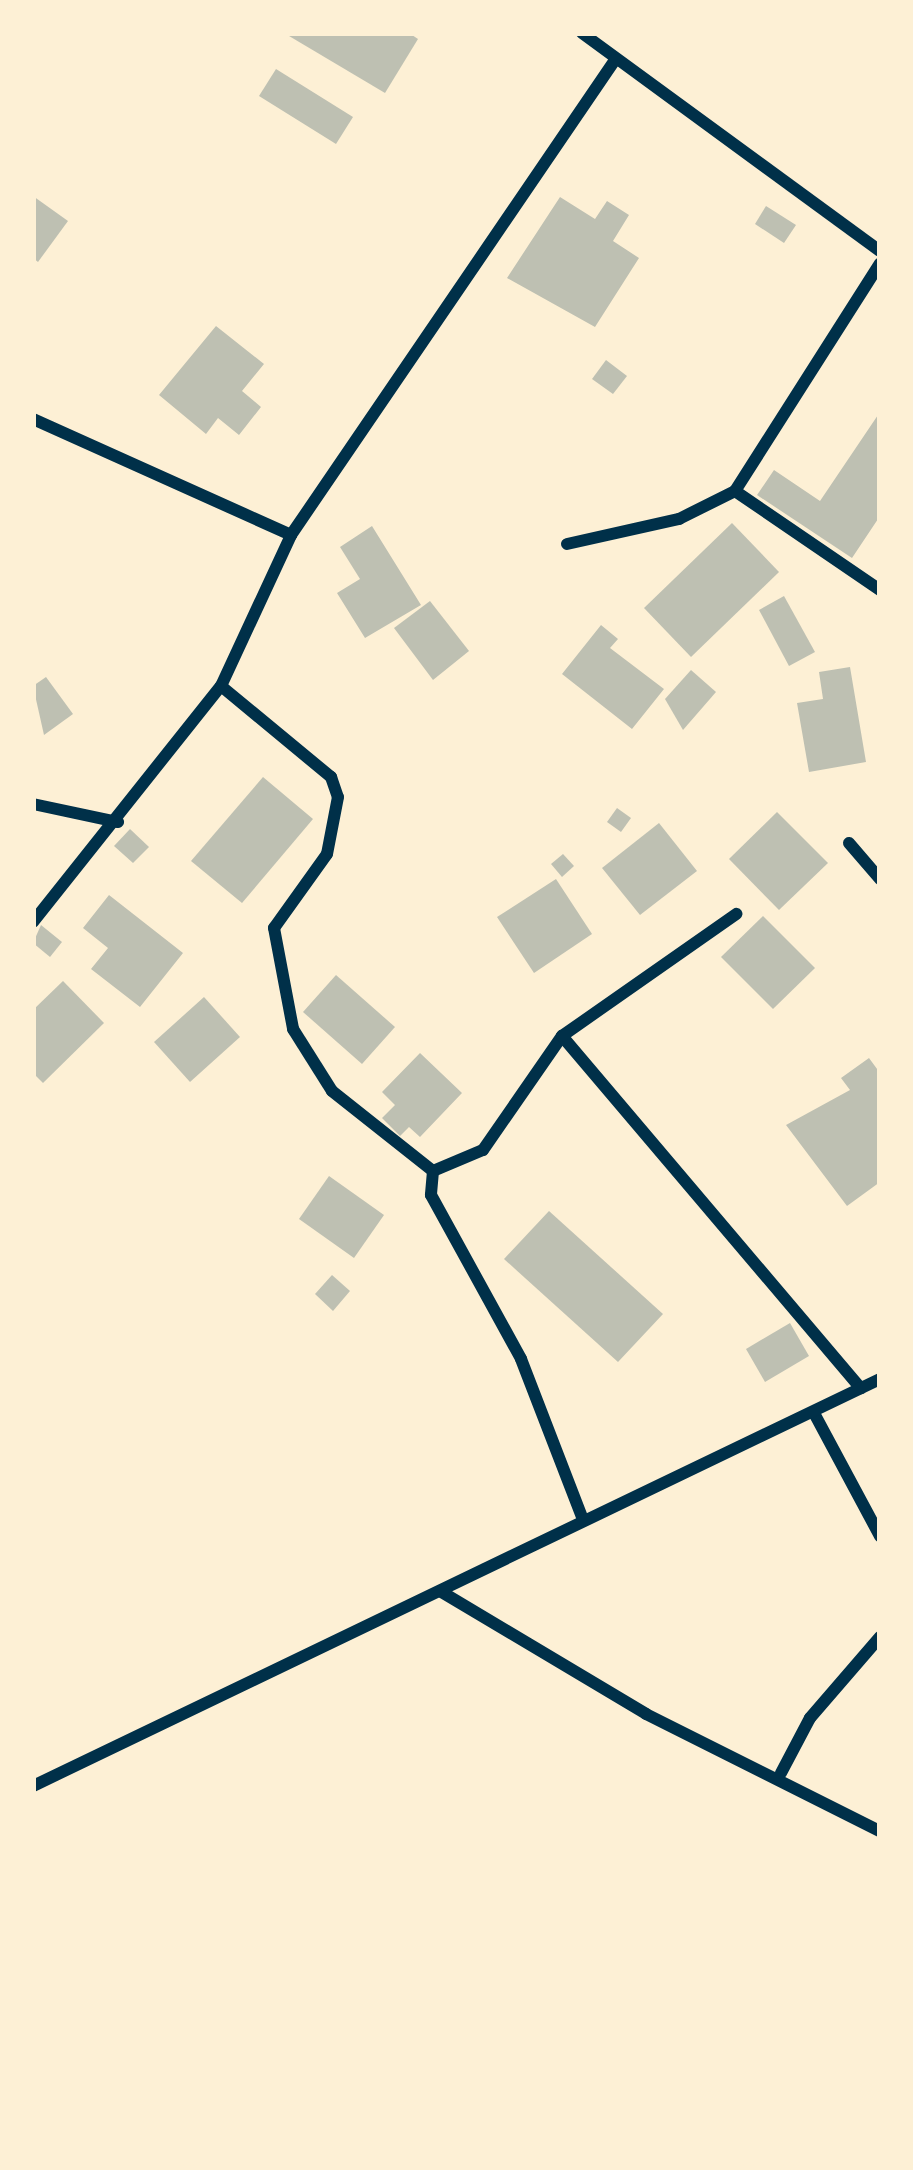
<!DOCTYPE html>
<html>
<head>
<meta charset="utf-8">
<style>
  body { margin:0 }
  #map { position:relative; width:913px; height:2170px; overflow:hidden; background:#fdf0d5; font-family:"PT Sans Narrow",sans-serif }
  div>[style] { position:absolute }
  .building>* { inset:0; background:#bec0b2 }
  .minor>* { height:12px; margin:-6px; padding:0 6px; transform-origin:6px; border-radius:6px; background:#003049 }
  span { translate:-50% -50%; white-space:nowrap; text-align:center; line-height:1.15; -webkit-text-stroke:9px #fdf0d5; paint-order:stroke }
  .frame { position:absolute; inset:0; border:36px solid #fdf0d5; pointer-events:none }
</style>
</head>
<body>
<div id="map">
  <div class="building">
    <div style="clip-path:polygon(284px 33px,409px 33px,418px 39px,385px 93px)"></div>
    <div style="clip-path:polygon(276px 69px,353px 117px,336px 144px,259px 96px)"></div>
    <div style="clip-path:polygon(33px 196px,68px 221px,38px 262px,33px 258px)"></div>
    <div style="clip-path:polygon(560px 197px,595px 219px,607px 201px,629px 215px,613px 241px,639px 258px,595px 327px,507px 278px)"></div>
    <div style="clip-path:polygon(766px 206px,796px 225px,784px 243px,755px 224px)"></div>
    <div style="clip-path:polygon(216px 326px,264px 364px,242px 391px,261px 407px,239px 435px,218px 418px,206px 434px,159px 395px)"></div>
    <div style="clip-path:polygon(606px 360px,627px 376px,613px 394px,592px 379px)"></div>
    <div style="clip-path:polygon(880px 412px,880px 516px,852px 558px,757px 495px,774px 470px,820px 501px)"></div>
    <div style="clip-path:polygon(732px 523px,779px 572px,691px 657px,644px 608px)"></div>
    <div style="clip-path:polygon(372px 526px,421px 605px,365px 638px,337px 593px,360px 579px,340px 547px)"></div>
    <div style="clip-path:polygon(784px 596px,815px 652px,789px 666px,759px 610px)"></div>
    <div style="clip-path:polygon(430px 601px,469px 651px,433px 680px,394px 628px)"></div>
    <div style="clip-path:polygon(601px 625px,618px 639px,610px 648px,664px 689px,632px 729px,562px 674px)"></div>
    <div style="clip-path:polygon(850px 667px,866px 762px,809px 772px,797px 703px,823px 699px,819px 672px)"></div>
    <div style="clip-path:polygon(691px 670px,716px 692px,683px 730px,665px 699px)"></div>
    <div style="clip-path:polygon(46px 677px,73px 714px,44px 735px,33px 686px)"></div>
    <div style="clip-path:polygon(263px 777px,313px 819px,242px 903px,191px 861px)"></div>
    <div style="clip-path:polygon(617px 808px,631px 818px,621px 832px,607px 822px)"></div>
    <div style="clip-path:polygon(777px 812px,828px 863px,779px 910px,729px 859px)"></div>
    <div style="clip-path:polygon(659px 823px,697px 871px,640px 915px,602px 868px)"></div>
    <div style="clip-path:polygon(130px 829px,149px 847px,133px 863px,114px 846px)"></div>
    <div style="clip-path:polygon(563px 854px,574px 866px,562px 877px,551px 864px)"></div>
    <div style="clip-path:polygon(556px 879px,592px 934px,534px 973px,497px 917px)"></div>
    <div style="clip-path:polygon(109px 895px,183px 953px,140px 1007px,91px 969px,108px 948px,83px 928px)"></div>
    <div style="clip-path:polygon(763px 916px,815px 968px,773px 1009px,721px 957px)"></div>
    <div style="clip-path:polygon(41px 925px,62px 942px,50px 957px,33px 943px)"></div>
    <div style="clip-path:polygon(336px 975px,395px 1027px,362px 1064px,303px 1012px)"></div>
    <div style="clip-path:polygon(63px 981px,104px 1023px,43px 1083px,33px 1073px,33px 1010px)"></div>
    <div style="clip-path:polygon(204px 997px,240px 1037px,190px 1082px,154px 1042px)"></div>
    <div style="clip-path:polygon(420px 1053px,462px 1093px,420px 1137px,409px 1127px,400px 1136px,382px 1118px,395px 1105px,382px 1092px)"></div>
    <div style="clip-path:polygon(869px 1058px,880px 1073px,880px 1182px,847px 1206px,786px 1125px,850px 1090px,841px 1078px)"></div>
    <div style="clip-path:polygon(329px 1176px,384px 1215px,354px 1258px,299px 1219px)"></div>
    <div style="clip-path:polygon(549px 1211px,663px 1314px,618px 1362px,504px 1259px)"></div>
    <div style="clip-path:polygon(332px 1275px,350px 1291px,333px 1311px,315px 1294px)"></div>
    <div style="clip-path:polygon(790px 1323px,809px 1356px,765px 1382px,746px 1349px)"></div>
  </div>
  <div class="minor">
    <div style="left:582px;top:33px;width:369px;rotate:36.2deg"></div>
    <div style="left:33px;top:419px;width:283px;rotate:24.2deg"></div>
    <div style="left:735px;top:491px;width:176px;rotate:34.3deg"></div>
    <div style="left:567px;top:544px;width:115px;rotate:-12.6deg"></div>
    <div style="left:679px;top:519px;width:63px;rotate:-26.6deg"></div>
    <div style="left:735px;top:491px;width:270px;rotate:-57.5deg"></div>
    <div style="left:221px;top:686px;width:166px;rotate:-65.1deg"></div>
    <div style="left:291px;top:535px;width:575px;rotate:-55.7deg"></div>
    <div style="left:33px;top:804px;width:87px;rotate:12deg"></div>
    <div style="left:849px;top:843px;width:48px;rotate:49.3deg"></div>
    <div style="left:33px;top:922px;width:302px;rotate:-51.5deg"></div>
    <div style="left:221px;top:686px;width:143px;rotate:39.6deg"></div>
    <div style="left:331px;top:777px;width:21px;rotate:71deg"></div>
    <div style="left:338px;top:797px;width:58px;rotate:100.9deg"></div>
    <div style="left:327px;top:854px;width:91px;rotate:125.6deg"></div>
    <div style="left:274px;top:928px;width:103px;rotate:79.3deg"></div>
    <div style="left:293px;top:1029px;width:73px;rotate:57.8deg"></div>
    <div style="left:332px;top:1091px;width:129px;rotate:38.4deg"></div>
    <div style="left:433px;top:1171px;width:54px;rotate:-22.8deg"></div>
    <div style="left:483px;top:1150px;width:139px;rotate:-55.3deg"></div>
    <div style="left:562px;top:1036px;width:462px;rotate:49.7deg"></div>
    <div style="left:562px;top:1036px;width:213px;rotate:-35deg"></div>
    <div style="left:433px;top:1171px;width:24px;rotate:95deg"></div>
    <div style="left:431px;top:1195px;width:187px;rotate:61.2deg"></div>
    <div style="left:521px;top:1359px;width:173px;rotate:68.9deg"></div>
    <div style="left:814px;top:1413px;width:140px;rotate:61.8deg"></div>
    <div style="left:440px;top:1591px;width:240px;rotate:30.8deg"></div>
    <div style="left:646px;top:1714px;width:262px;rotate:26.6deg"></div>
    <div style="left:781px;top:1773px;width:62px;rotate:-62.2deg"></div>
    <div style="left:810px;top:1718px;width:107px;rotate:-49.2deg"></div>
    <div style="left:33px;top:1786px;width:940px;rotate:-25.67deg"></div>
  </div>
  <div class="frame"></div>
</div>
</body>
</html>
